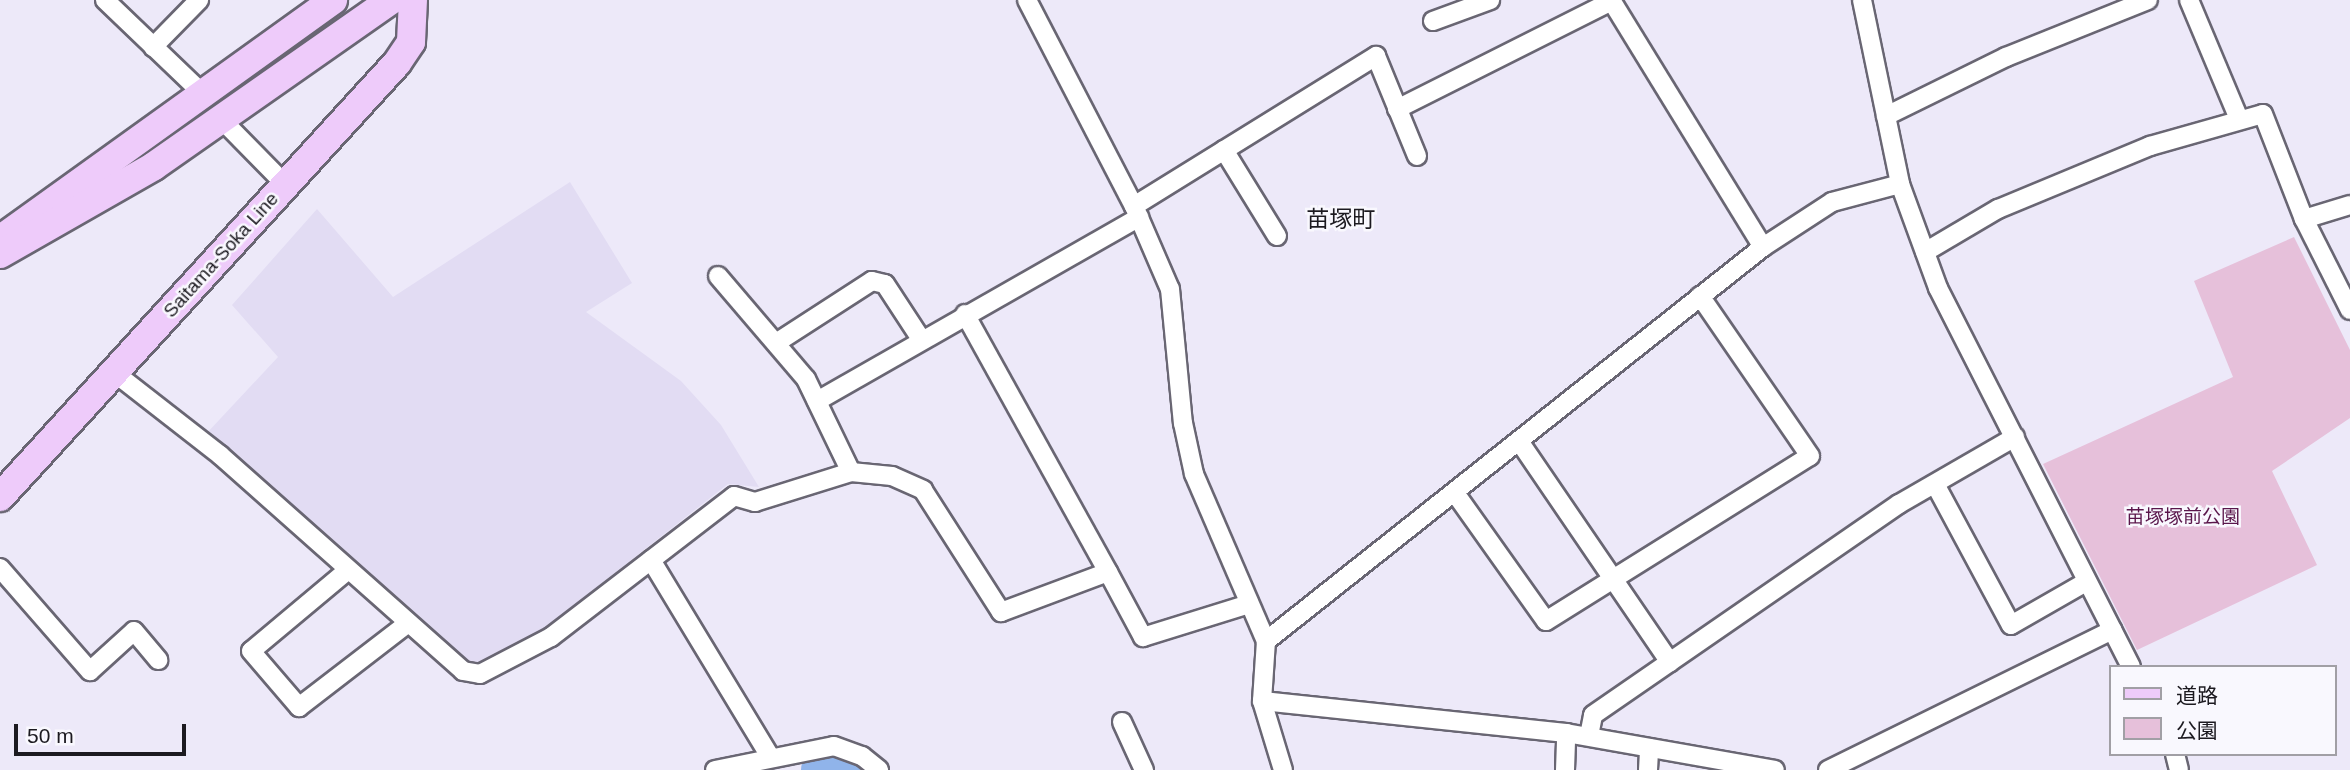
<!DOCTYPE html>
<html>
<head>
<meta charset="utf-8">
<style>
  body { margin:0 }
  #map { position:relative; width:2350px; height:770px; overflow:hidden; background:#ede9f9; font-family:Arial,"Noto Sans JP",sans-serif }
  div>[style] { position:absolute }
  .built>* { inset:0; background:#e2dcf3 }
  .green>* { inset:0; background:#e6c0da }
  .river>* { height:42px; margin:-21px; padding:0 21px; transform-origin:21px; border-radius:21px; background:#90b4ea }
  .roads { filter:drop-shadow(2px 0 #696673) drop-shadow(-2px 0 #696673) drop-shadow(0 2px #696673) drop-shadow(0 -2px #696673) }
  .minor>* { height:18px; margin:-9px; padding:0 9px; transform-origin:9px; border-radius:9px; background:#fff }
  .primary>* { height:28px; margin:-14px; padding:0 14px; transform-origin:14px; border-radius:14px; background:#eecbfa }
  span { translate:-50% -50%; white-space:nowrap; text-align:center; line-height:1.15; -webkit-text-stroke:5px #f9f8fe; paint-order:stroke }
  .street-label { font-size:19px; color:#1c1a20 }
  .park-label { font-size:19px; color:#5a164b }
  .quarter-label { font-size:23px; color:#1c1a20 }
  .legend { position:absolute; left:2109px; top:665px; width:228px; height:91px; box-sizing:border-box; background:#f9f8fe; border:2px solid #a19fa5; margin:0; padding:9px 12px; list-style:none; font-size:21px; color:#1c1a20 }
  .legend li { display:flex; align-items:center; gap:14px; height:35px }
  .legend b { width:35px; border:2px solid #a19fa5 }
  .scale { position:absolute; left:14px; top:724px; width:172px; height:32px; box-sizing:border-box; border:4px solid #1c1a20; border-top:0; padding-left:9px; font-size:21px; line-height:24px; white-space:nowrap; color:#1c1a20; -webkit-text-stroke:5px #f9f8fe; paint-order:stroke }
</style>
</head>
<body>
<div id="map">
  <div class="built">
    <div style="clip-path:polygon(570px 182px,632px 283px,586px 312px,681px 381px,721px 425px,759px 487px,728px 484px,538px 633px,483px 667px,469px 666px,206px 434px,278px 357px,232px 305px,317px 209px,393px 297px)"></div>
  </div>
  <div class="green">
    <div style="clip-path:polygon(2294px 237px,2350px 350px,2350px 418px,2272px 471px,2317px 565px,2137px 650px,2043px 464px,2233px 377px,2194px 281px)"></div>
  </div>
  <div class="river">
    <div style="left:822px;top:770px;width:17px"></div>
  </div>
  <div class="roads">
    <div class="minor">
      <div style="left:105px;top:0;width:137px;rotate:43.8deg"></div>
      <div style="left:1027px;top:0;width:232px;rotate:62.6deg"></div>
      <div style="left:1134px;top:206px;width:90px;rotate:66.6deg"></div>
      <div style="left:1170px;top:289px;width:135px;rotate:84.5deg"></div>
      <div style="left:1183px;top:423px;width:52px;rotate:77.8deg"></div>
      <div style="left:1194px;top:474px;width:182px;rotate:66.7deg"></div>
      <div style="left:1611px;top:0;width:290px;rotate:58.4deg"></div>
      <div style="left:1862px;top:0;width:188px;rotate:78.3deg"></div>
      <div style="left:1900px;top:184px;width:111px;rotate:69.9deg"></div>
      <div style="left:1938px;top:288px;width:425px;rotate:63deg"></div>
      <div style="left:2189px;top:0;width:129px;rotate:67.2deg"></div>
      <div style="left:1433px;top:21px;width:61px;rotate:-20.2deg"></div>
      <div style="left:153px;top:47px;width:66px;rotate:-45.6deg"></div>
      <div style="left:1397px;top:109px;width:241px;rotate:-26.7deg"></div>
      <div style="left:1886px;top:116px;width:134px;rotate:-26.2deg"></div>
      <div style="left:2006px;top:57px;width:153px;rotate:-21.9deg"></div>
      <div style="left:222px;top:120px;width:90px;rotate:45.5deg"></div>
      <div style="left:1224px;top:150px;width:101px;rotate:58.4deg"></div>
      <div style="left:1134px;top:206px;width:285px;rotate:-31.8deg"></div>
      <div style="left:1376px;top:56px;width:108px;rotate:67.7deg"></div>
      <div style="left:2304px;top:219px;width:48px;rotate:-16.9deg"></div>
      <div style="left:1925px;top:252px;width:85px;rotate:-30.5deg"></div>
      <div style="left:1998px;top:209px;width:165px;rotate:-22.5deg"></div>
      <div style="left:2150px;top:146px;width:117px;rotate:-15.8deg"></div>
      <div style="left:2263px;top:114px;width:113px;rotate:68.7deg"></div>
      <div style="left:2304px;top:219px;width:102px;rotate:63.2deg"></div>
      <div style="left:718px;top:276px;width:135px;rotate:49.5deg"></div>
      <div style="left:806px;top:379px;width:103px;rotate:64.2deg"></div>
      <div style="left:965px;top:314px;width:295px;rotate:61deg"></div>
      <div style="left:776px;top:343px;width:114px;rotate:-32.9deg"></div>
      <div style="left:872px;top:281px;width:13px;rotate:13deg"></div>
      <div style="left:885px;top:284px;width:66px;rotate:56.8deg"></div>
      <div style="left:116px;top:374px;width:132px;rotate:37.9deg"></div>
      <div style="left:220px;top:455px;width:325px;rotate:41.6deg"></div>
      <div style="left:463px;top:671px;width:17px;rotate:10deg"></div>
      <div style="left:480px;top:674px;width:80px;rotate:-27.5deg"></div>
      <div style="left:551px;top:637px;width:231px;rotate:-37.6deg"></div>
      <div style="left:734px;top:496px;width:22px;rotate:16deg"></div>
      <div style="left:755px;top:502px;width:101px;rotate:-17.4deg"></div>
      <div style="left:851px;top:472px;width:41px;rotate:5.6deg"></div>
      <div style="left:892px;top:476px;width:34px;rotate:24deg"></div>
      <div style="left:923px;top:490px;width:145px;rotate:57.4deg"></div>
      <div style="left:1001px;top:612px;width:114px;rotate:-20.5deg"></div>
      <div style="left:1108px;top:572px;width:74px;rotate:61.7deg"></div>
      <div style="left:1143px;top:637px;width:111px;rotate:-17.3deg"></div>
      <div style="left:817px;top:401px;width:371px;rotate:-29.7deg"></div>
      <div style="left:1519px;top:441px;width:268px;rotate:55.7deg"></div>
      <div style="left:1935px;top:484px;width:160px;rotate:61.7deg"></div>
      <div style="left:2011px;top:625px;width:86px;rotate:-29.8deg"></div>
      <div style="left:1455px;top:493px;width:157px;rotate:54.6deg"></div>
      <div style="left:1546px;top:621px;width:311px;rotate:-32deg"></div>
      <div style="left:1810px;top:456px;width:194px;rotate:-124.5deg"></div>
      <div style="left:651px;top:560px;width:228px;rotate:58.8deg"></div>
      <div style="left:0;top:568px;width:137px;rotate:48.9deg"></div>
      <div style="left:90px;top:671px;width:59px;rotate:-42.3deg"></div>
      <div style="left:134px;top:631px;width:38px;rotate:50deg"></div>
      <div style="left:348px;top:570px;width:126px;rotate:140.1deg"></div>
      <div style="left:251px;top:651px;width:74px;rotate:49.4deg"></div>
      <div style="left:299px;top:707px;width:138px;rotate:-37.6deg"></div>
      <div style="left:1262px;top:701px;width:306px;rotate:6deg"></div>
      <div style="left:1566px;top:733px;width:212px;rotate:10deg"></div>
      <div style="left:1122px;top:722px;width:53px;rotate:65.4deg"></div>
      <div style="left:1589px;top:736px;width:21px;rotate:-79deg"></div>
      <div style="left:1593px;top:715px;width:372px;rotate:-34.6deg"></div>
      <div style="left:1899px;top:504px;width:134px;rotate:-30deg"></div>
      <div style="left:2175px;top:754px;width:16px;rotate:76deg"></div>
      <div style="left:715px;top:770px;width:121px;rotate:-11.4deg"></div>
      <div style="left:834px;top:746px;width:30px;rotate:20deg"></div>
      <div style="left:862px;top:756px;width:22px;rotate:39deg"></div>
      <div style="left:1283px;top:770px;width:72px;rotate:-106.9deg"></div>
      <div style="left:1262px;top:701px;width:60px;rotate:-86.2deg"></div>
      <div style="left:1266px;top:641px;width:634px;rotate:-38.41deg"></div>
      <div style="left:1763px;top:247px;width:82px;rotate:-33.1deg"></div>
      <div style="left:1832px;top:202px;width:70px;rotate:-14.8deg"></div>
      <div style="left:1565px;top:770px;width:37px;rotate:-88deg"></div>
      <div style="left:1648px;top:770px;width:22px;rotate:-87deg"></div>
      <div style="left:1828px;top:770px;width:317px;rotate:-26.2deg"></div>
    </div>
    <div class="primary">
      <div style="left:5px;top:236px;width:404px;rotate:-35.7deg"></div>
      <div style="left:0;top:254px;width:177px;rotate:-29.7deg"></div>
      <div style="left:154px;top:166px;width:289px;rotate:-35deg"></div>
      <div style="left:0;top:497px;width:588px;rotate:-47.55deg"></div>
      <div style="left:397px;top:63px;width:25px;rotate:-56deg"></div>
      <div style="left:411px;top:42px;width:42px;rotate:-87.3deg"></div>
    </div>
  </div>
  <div class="street-label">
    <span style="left:221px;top:255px;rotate:-48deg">Saitama-Soka Line</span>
  </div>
  <div class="park-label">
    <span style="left:2183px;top:517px">苗塚塚前公園</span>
  </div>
  <div class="quarter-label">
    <span style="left:1341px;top:219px">苗塚町</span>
  </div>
  <ul class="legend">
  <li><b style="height:9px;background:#eecbfa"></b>道路</li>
  <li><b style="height:19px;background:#e6c0da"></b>公園</li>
  </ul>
  <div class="scale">50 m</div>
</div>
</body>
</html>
